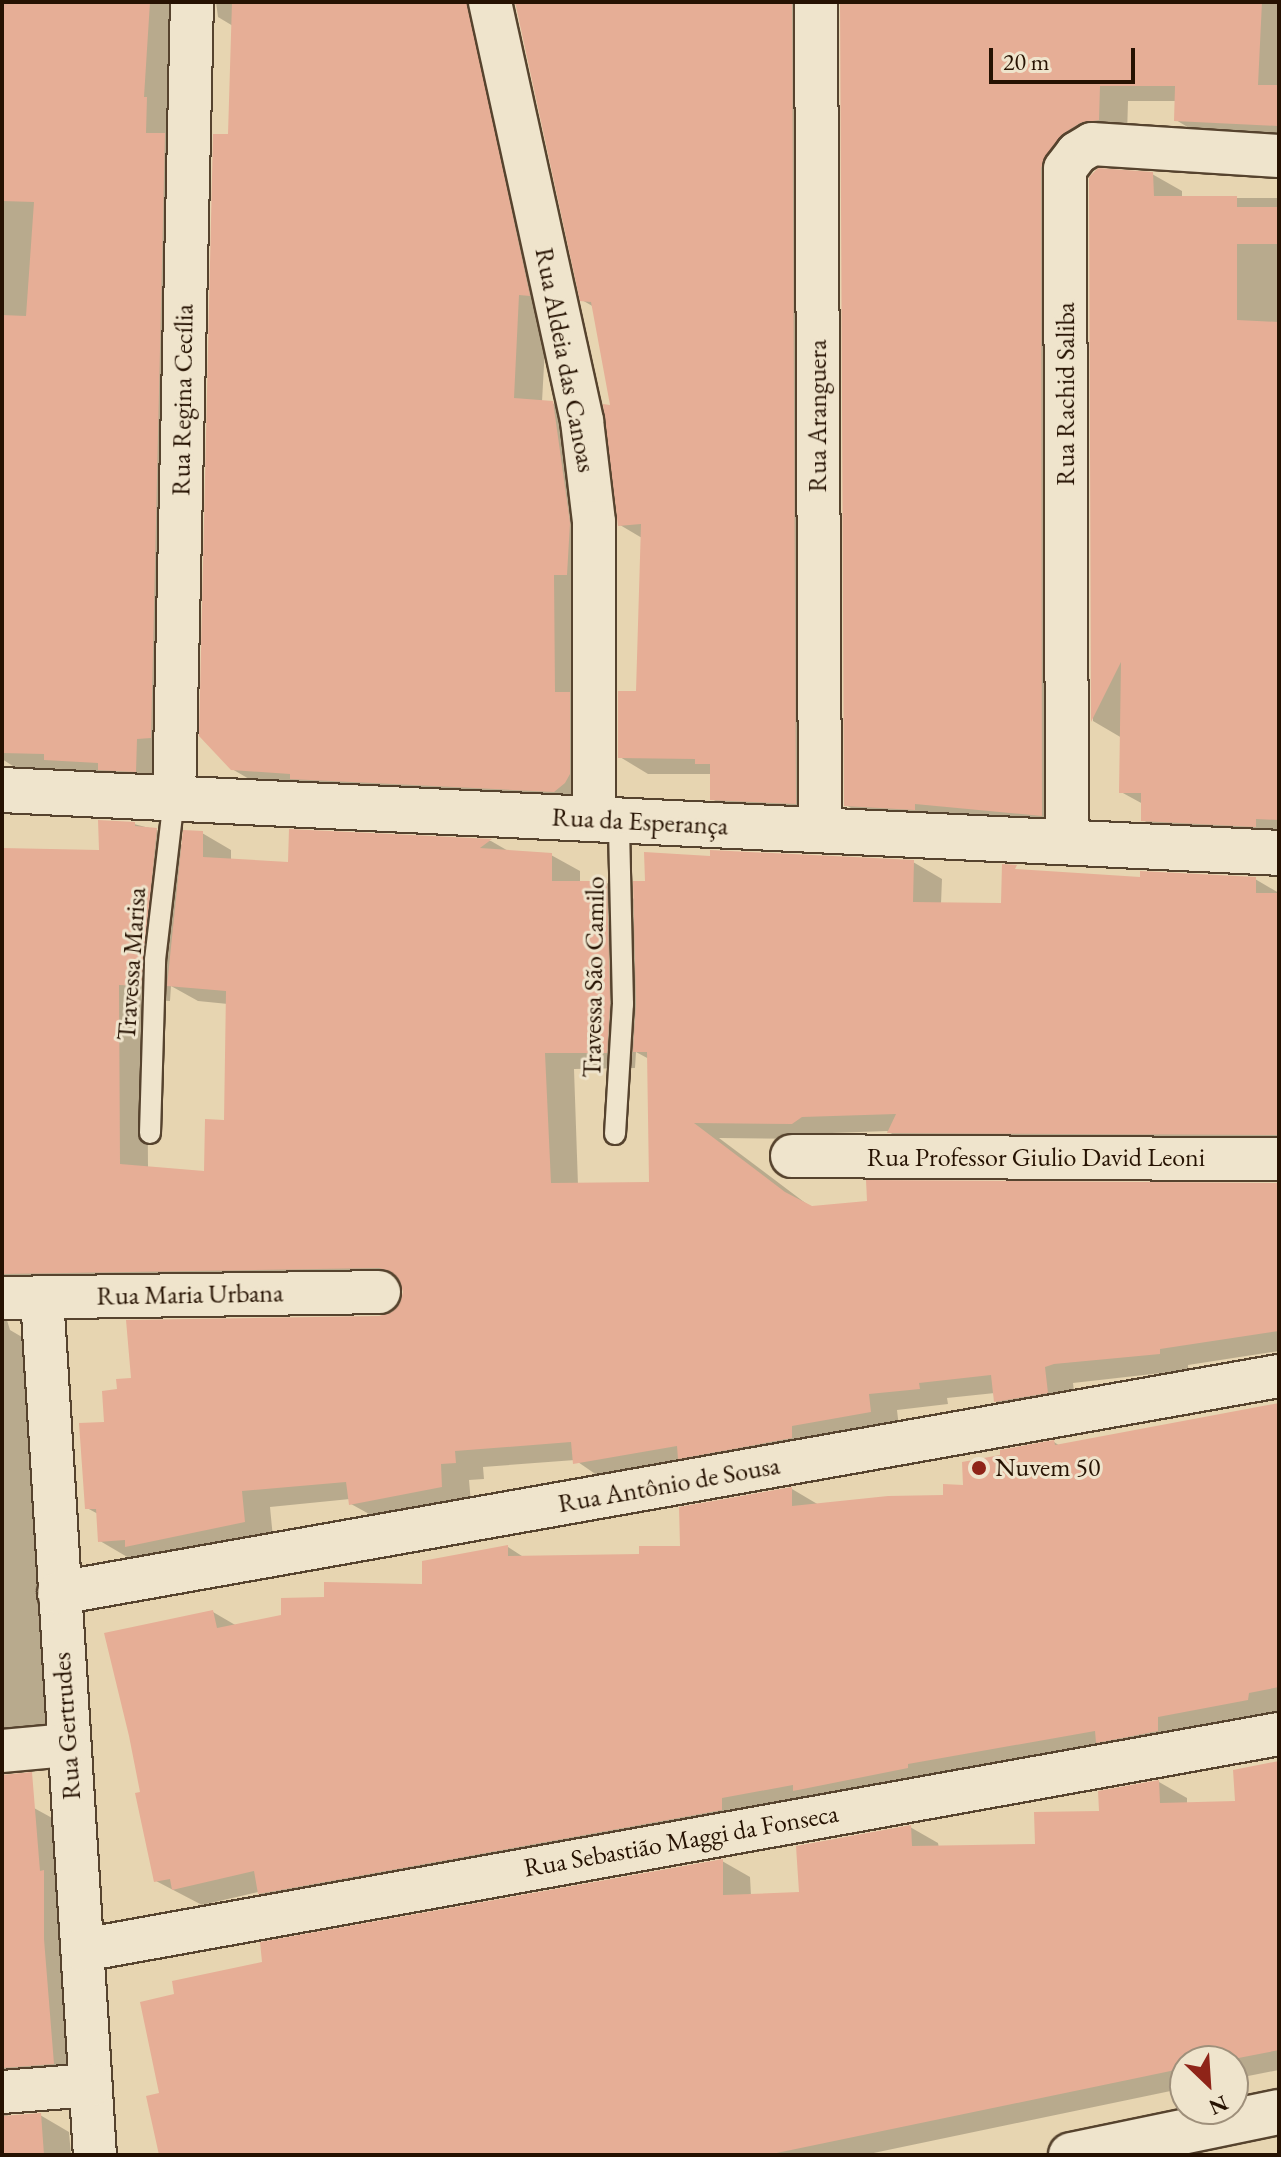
<!DOCTYPE html>
<html>
<head>
<meta charset="utf-8">
<style>
  body { margin:0 }
  #map { position:relative; width:1281px; height:2157px; overflow:hidden; background:#e7d5b1; font-family:"EB Garamond",serif }
  div>[style] { position:absolute }
  .shadow>* { inset:0; background:#0003 }
  .building>* { inset:0; background:#e6ae96 }
  .roads { filter:drop-shadow(2px 0 #56432e) drop-shadow(-2px 0 #56432e) drop-shadow(0 2px #56432e) drop-shadow(0 -2px #56432e) }
  .service>* { height:20px; margin:-10px; padding:0 10px; transform-origin:10px; border-radius:10px; background:#efe4cc }
  .minor>* { height:42px; margin:-21px; padding:0 21px; transform-origin:21px; border-radius:21px; background:#efe4cc }
  .tertiary>* { height:44px; margin:-22px; padding:0 22px; transform-origin:22px; border-radius:22px; background:#efe4cc }
  .secondary>* { height:44px; margin:-22px; padding:0 22px; transform-origin:22px; border-radius:22px; background:#efe4cc }
  .dots>* { width:22px; height:22px; translate:-50% -50%; box-sizing:border-box; border:4px solid #efe4cc; border-radius:50% }
  span { translate:-50% -50%; white-space:nowrap; text-align:center; line-height:1.15; -webkit-text-stroke:6px #efe4cc; paint-order:stroke }
  .street-label { font-size:26px; color:#261202 }
  .poi-label { font-size:26px; color:#261202 }
  .left { translate:0 -50%; text-align:left }
  .frame { position:absolute; inset:0; border:4px solid #261202; pointer-events:none }
  .north { position:absolute; left:1169px; top:2045px; width:80px; height:80px; box-sizing:border-box; background:#efe4cc; border:2px solid #9f907b; border-radius:50%; rotate:155deg; font-size:22px; font-weight:700; line-height:32px; text-align:center; color:#261202 }
  .north::after { content:''; display:block; margin:auto; width:28px; height:36px; background:#8f2418; clip-path:polygon(50% 0,100% 100%,50% 72%,0 100%) }
  .scale { position:absolute; left:989px; top:48px; width:146px; height:36px; box-sizing:border-box; border:4px solid #261202; border-top:0; padding-left:10px; font-size:24px; line-height:28px; white-space:nowrap; color:#261202; -webkit-text-stroke:6px #efe4cc; paint-order:stroke }
</style>
</head>
<body>
<div id="map">
  <div class="shadow">
    <div style="clip-path:polygon(2px 2px,203px 2px,164px 787px,74px 775px,63px 769px,16px 768px,2px 759px)"></div>
    <div style="clip-path:polygon(216px 2px,501px 2px,547px 310px,542px 402px,552px 403px,581px 420px,593px 799px,261px 786px,232px 769px,230px 137px,233px 26px,218px 17px)"></div>
    <div style="clip-path:polygon(517px 2px,827px 2px,824px 819px,740px 815px,712px 799px,712px 774px,648px 774px,620px 757px,638px 693px,642px 538px,620px 525px,612px 407px,594px 307px,582px 300px)"></div>
    <div style="clip-path:polygon(842px 2px,1279px 2px,1279px 140px,1204px 137px,1176px 120px,1176px 101px,1128px 101px,1127px 136px,1074px 171px,1070px 831px,874px 822px,846px 805px)"></div>
    <div style="clip-path:polygon(1152px 174px,1182px 191px,1182px 198px,1279px 198px,1279px 842px,1172px 837px,1143px 820px,1143px 804px,1121px 792px,1122px 738px,1093px 721px,1091px 178px)"></div>
    <div style="clip-path:polygon(evenodd,134px 824px,157px 830px,184px 846px,202px 833px,231px 850px,231px 860px,290px 864px,291px 831px,491px 841px,510px 852px,551px 855px,580px 871px,580px 883px,607px 883px,636px 900px,913px 862px,942px 879px,941px 904px,1003px 905px,1004px 866px,1024px 872px,1142px 879px,1255px 879px,1279px 893px,1279px 1150px,917px 1148px,887px 1131px,832px 1133px,822px 1139px,719px 1138px,812px 1208px,1279px 1185px,1279px 1351px,1188px 1365px,1188px 1370px,1073px 1383px,1076px 1408px,1025px 1418px,996px 1401px,995px 1393px,947px 1398px,948px 1404px,897px 1410px,899px 1427px,604px 1480px,575px 1460px,483px 1467px,484px 1479px,469px 1480px,471px 1503px,380px 1520px,351px 1504px,350px 1499px,270px 1507px,273px 1538px,129px 1558px,100px 1541px,98px 1514px,87px 1508px,106px 1424px,119px 1391px,133px 1380px,392px 1315px,401px 1305px,405px 1292px,403px 1284px,32px 1289px,6px 1317px,10px 1330px,27px 1340px,48px 1615px,39px 1615px,48px 1736px,2px 1740px,2px 850px,101px 852px,134px 824px,171px 986px,198px 1001px,228px 1004px,226px 1122px,206px 1173px,148px 1168px,147px 1000px,170px 1001px,171px 986px,134px 824px,636px 1052px,649px 1059px,651px 1184px,578px 1185px,574px 1069px,635px 1068px,636px 1052px)"></div>
    <div style="clip-path:polygon(1279px 1406px,1279px 1708px,1276px 1715px,288px 1909px,258px 1892px,202px 1905px,156px 1881px,142px 1793px,213px 1612px,237px 1626px,283px 1617px,326px 1599px,424px 1586px,508px 1547px,525px 1558px,642px 1556px,682px 1548px,792px 1489px,819px 1505px,945px 1497px,1054px 1442px,1060px 1446px)"></div>
    <div style="clip-path:polygon(1279px 1763px,1279px 2070px,1233px 2079px,1233px 2061px,1185px 2061px,1185px 2088px,864px 2155px,161px 2155px,722px 1861px,750px 1877px,751px 1896px,801px 1894px,910px 1827px,938px 1843px,939px 1848px,1037px 1846px,1101px 1813px,1100px 1793px,1159px 1782px,1187px 1798px,1187px 1804px,1237px 1803px)"></div>
    <div style="clip-path:polygon(34px 1808px,63px 1824px,82px 2080px,6px 2111px,8px 2116px,40px 2115px,69px 2132px,71px 2155px,2px 2155px,2px 1811px)"></div>
  </div>
  <div class="building">
    <div style="clip-path:polygon(2px 2px,150px 2px,144px 97px,147px 97px,146px 133px,165px 133px,151px 738px,137px 739px,136px 772px,98px 770px,98px 763px,44px 760px,44px 754px,2px 753px,2px 315px,26px 316px,34px 202px,2px 201px)"></div>
    <div style="clip-path:polygon(232px 2px,467px 2px,530px 296px,519px 295px,514px 398px,553px 401px,570px 523px,567px 575px,554px 575px,555px 692px,570px 692px,570px 774px,565px 783px,554px 792px,290px 779px,290px 774px,231px 770px,199px 736px,213px 134px,228px 134px)"></div>
    <div style="clip-path:polygon(515px 2px,792px 2px,796px 804px,710px 800px,710px 764px,695px 764px,695px 759px,618px 758px,618px 691px,636px 691px,641px 524px,618px 526px,603px 404px,610px 405px,591px 302px,580px 301px)"></div>
    <div style="clip-path:polygon(840px 2px,1262px 2px,1258px 85px,1279px 85px,1278px 126px,1174px 121px,1175px 86px,1100px 86px,1099px 120px,1080px 123px,1064px 133px,1046px 155px,1041px 168px,1042px 816px,915px 804px,915px 810px,844px 806px)"></div>
    <div style="clip-path:polygon(1098px 168px,1153px 172px,1154px 196px,1237px 196px,1237px 207px,1279px 207px,1279px 244px,1237px 244px,1237px 320px,1279px 322px,1279px 820px,1256px 819px,1256px 827px,1141px 821px,1141px 793px,1119px 793px,1121px 662px,1091px 722px,1089px 177px)"></div>
    <div style="clip-path:polygon(98px 820px,135px 822px,135px 826px,157px 828px,141px 986px,119px 985px,120px 1164px,204px 1171px,205px 1119px,224px 1120px,226px 991px,167px 986px,183px 830px,203px 831px,203px 857px,288px 862px,289px 829px,492px 839px,480px 848px,552px 853px,552px 881px,607px 881px,610px 1004px,607px 1053px,545px 1053px,551px 1183px,649px 1182px,647px 1052px,633px 1052px,636px 1004px,633px 881px,645px 881px,644px 852px,710px 856px,710px 850px,914px 860px,913px 902px,1001px 903px,1002px 864px,1017px 865px,1015px 869px,1140px 877px,1140px 871px,1256px 877px,1256px 893px,1279px 893px,1279px 1135px,887px 1133px,896px 1114px,802px 1117px,792px 1124px,694px 1123px,785px 1192px,812px 1206px,867px 1201px,866px 1180px,1279px 1183px,1279px 1331px,1160px 1349px,1160px 1354px,1054px 1364px,1045px 1367px,1048px 1393px,994px 1402px,991px 1375px,919px 1383px,920px 1389px,869px 1394px,871px 1412px,792px 1426px,792px 1438px,678px 1459px,677px 1446px,573px 1464px,571px 1442px,455px 1451px,456px 1463px,441px 1464px,442px 1487px,349px 1505px,346px 1482px,242px 1491px,245px 1522px,125px 1547px,125px 1540px,98px 1542px,96px 1509px,85px 1509px,79px 1423px,104px 1422px,102px 1391px,117px 1389px,116px 1379px,131px 1378px,126px 1320px,379px 1316px,392px 1312px,400px 1303px,403px 1292px,399px 1279px,390px 1271px,379px 1268px,2px 1274px,2px 848px,99px 850px)"></div>
    <div style="clip-path:polygon(1279px 1403px,1279px 1687px,1249px 1693px,1248px 1700px,1158px 1717px,1158px 1731px,1096px 1743px,1095px 1731px,908px 1764px,908px 1768px,793px 1791px,793px 1785px,722px 1798px,722px 1810px,258px 1894px,254px 1871px,172px 1890px,170px 1879px,154px 1882px,135px 1793px,140px 1792px,129px 1736px,104px 1633px,213px 1610px,217px 1628px,281px 1615px,281px 1598px,324px 1597px,324px 1582px,422px 1584px,422px 1561px,508px 1545px,508px 1556px,639px 1554px,639px 1546px,680px 1546px,679px 1507px,792px 1487px,792px 1506px,888px 1496px,943px 1495px,943px 1484px,963px 1485px,962px 1462px,1000px 1455px,1000px 1450px,1054px 1440px,1055px 1445px)"></div>
    <div style="clip-path:polygon(1279px 1761px,1279px 2050px,1223px 2061px,1185px 2061px,1185px 2068px,767px 2155px,159px 2155px,146px 2096px,159px 2093px,140px 2002px,174px 1994px,172px 1981px,262px 1962px,260px 1942px,723px 1859px,723px 1895px,799px 1892px,796px 1846px,911px 1825px,912px 1846px,1035px 1844px,1034px 1812px,1099px 1811px,1098px 1791px,1159px 1780px,1160px 1803px,1235px 1801px,1233px 1770px)"></div>
    <div style="clip-path:polygon(32px 1772px,40px 1871px,44px 1870px,44px 1939px,54px 2064px,2px 2068px,2px 1775px)"></div>
    <div style="clip-path:polygon(41px 2113px,44px 2155px,2px 2155px,2px 2116px)"></div>
  </div>
  <div class="roads">
    <div class="service">
      <div style="left:150px;top:1133px;width:173px;rotate:-88.3deg"></div>
      <div style="left:155px;top:960px;width:162px;rotate:-83.3deg"></div>
      <div style="left:615px;top:1134px;width:130px;rotate:-86.5deg"></div>
      <div style="left:623px;top:1004px;width:183px;rotate:-91.3deg"></div>
    </div>
    <div class="minor">
      <div style="left:490px;top:2px;width:429px;rotate:77.6deg"></div>
      <div style="left:582px;top:421px;width:102px;rotate:83.2deg"></div>
      <div style="left:594px;top:522px;width:298px;rotate:90deg"></div>
      <div style="left:816px;top:2px;width:828px;rotate:89.72deg"></div>
      <div style="left:174px;top:799px;width:797px;rotate:-88.71deg"></div>
      <div style="left:1067px;top:843px;width:674px;rotate:-90.17deg"></div>
      <div style="left:1065px;top:169px;width:20px;rotate:-53deg"></div>
      <div style="left:1077px;top:153px;width:17px;rotate:-31deg"></div>
      <div style="left:1092px;top:144px;width:187px;rotate:3.7deg"></div>
      <div style="left:792px;top:1156px;width:487px;rotate:0.4deg"></div>
      <div style="left:42px;top:1297px;width:860px;rotate:86.47deg"></div>
      <div style="left:2px;top:1298px;width:377px;rotate:-0.9deg"></div>
      <div style="left:59px;top:1593px;width:1239px;rotate:-10.09deg"></div>
      <div style="left:2px;top:1751px;width:65px;rotate:-5.3deg"></div>
      <div style="left:83px;top:1950px;width:1215px;rotate:-10.24deg"></div>
      <div style="left:2px;top:2092px;width:89px;rotate:-4.5deg"></div>
    </div>
    <div class="tertiary">
      <div style="left:2px;top:790px;width:1279px;rotate:2.82deg"></div>
    </div>
    <div class="secondary">
      <div style="left:1071px;top:2155px;width:212px;rotate:-11.7deg"></div>
    </div>
  </div>
  <div class="dots">
    <div style="left:979px;top:1468px;background:#8f2418"></div>
  </div>
  <div class="street-label">
    <span style="left:565px;top:360px;rotate:79deg">Rua Aldeia das Canoas</span>
    <span style="left:1066px;top:394px;rotate:-90deg">Rua Rachid Saliba</span>
    <span style="left:183px;top:400px;rotate:-89deg">Rua Regina Cecília</span>
    <span style="left:818px;top:416px;rotate:-90deg">Rua Aranguera</span>
    <span style="left:640px;top:822px;rotate:3deg">Rua da Esperança</span>
    <span style="left:132px;top:964px;rotate:-86deg">Travessa Marisa</span>
    <span style="left:594px;top:977px;rotate:-89deg">Travessa São Camilo</span>
    <span style="left:1036px;top:1158px">Rua Professor Giulio David Leoni</span>
    <span style="left:190px;top:1295px;rotate:-1deg">Rua Maria Urbana</span>
    <span style="left:669px;top:1485px;rotate:-10deg">Rua Antônio de Sousa</span>
    <span style="left:67px;top:1726px;rotate:-94deg">Rua Gertrudes</span>
    <span style="left:681px;top:1841px;rotate:-10deg">Rua Sebastião Maggi da Fonseca</span>
  </div>
  <div class="poi-label">
    <span class="left" style="left:995px;top:1468px">Nuvem 50</span>
  </div>
  <div class="frame"></div>
  <div class="north">N</div>
  <div class="scale">20 m</div>
</div>
</body>
</html>
